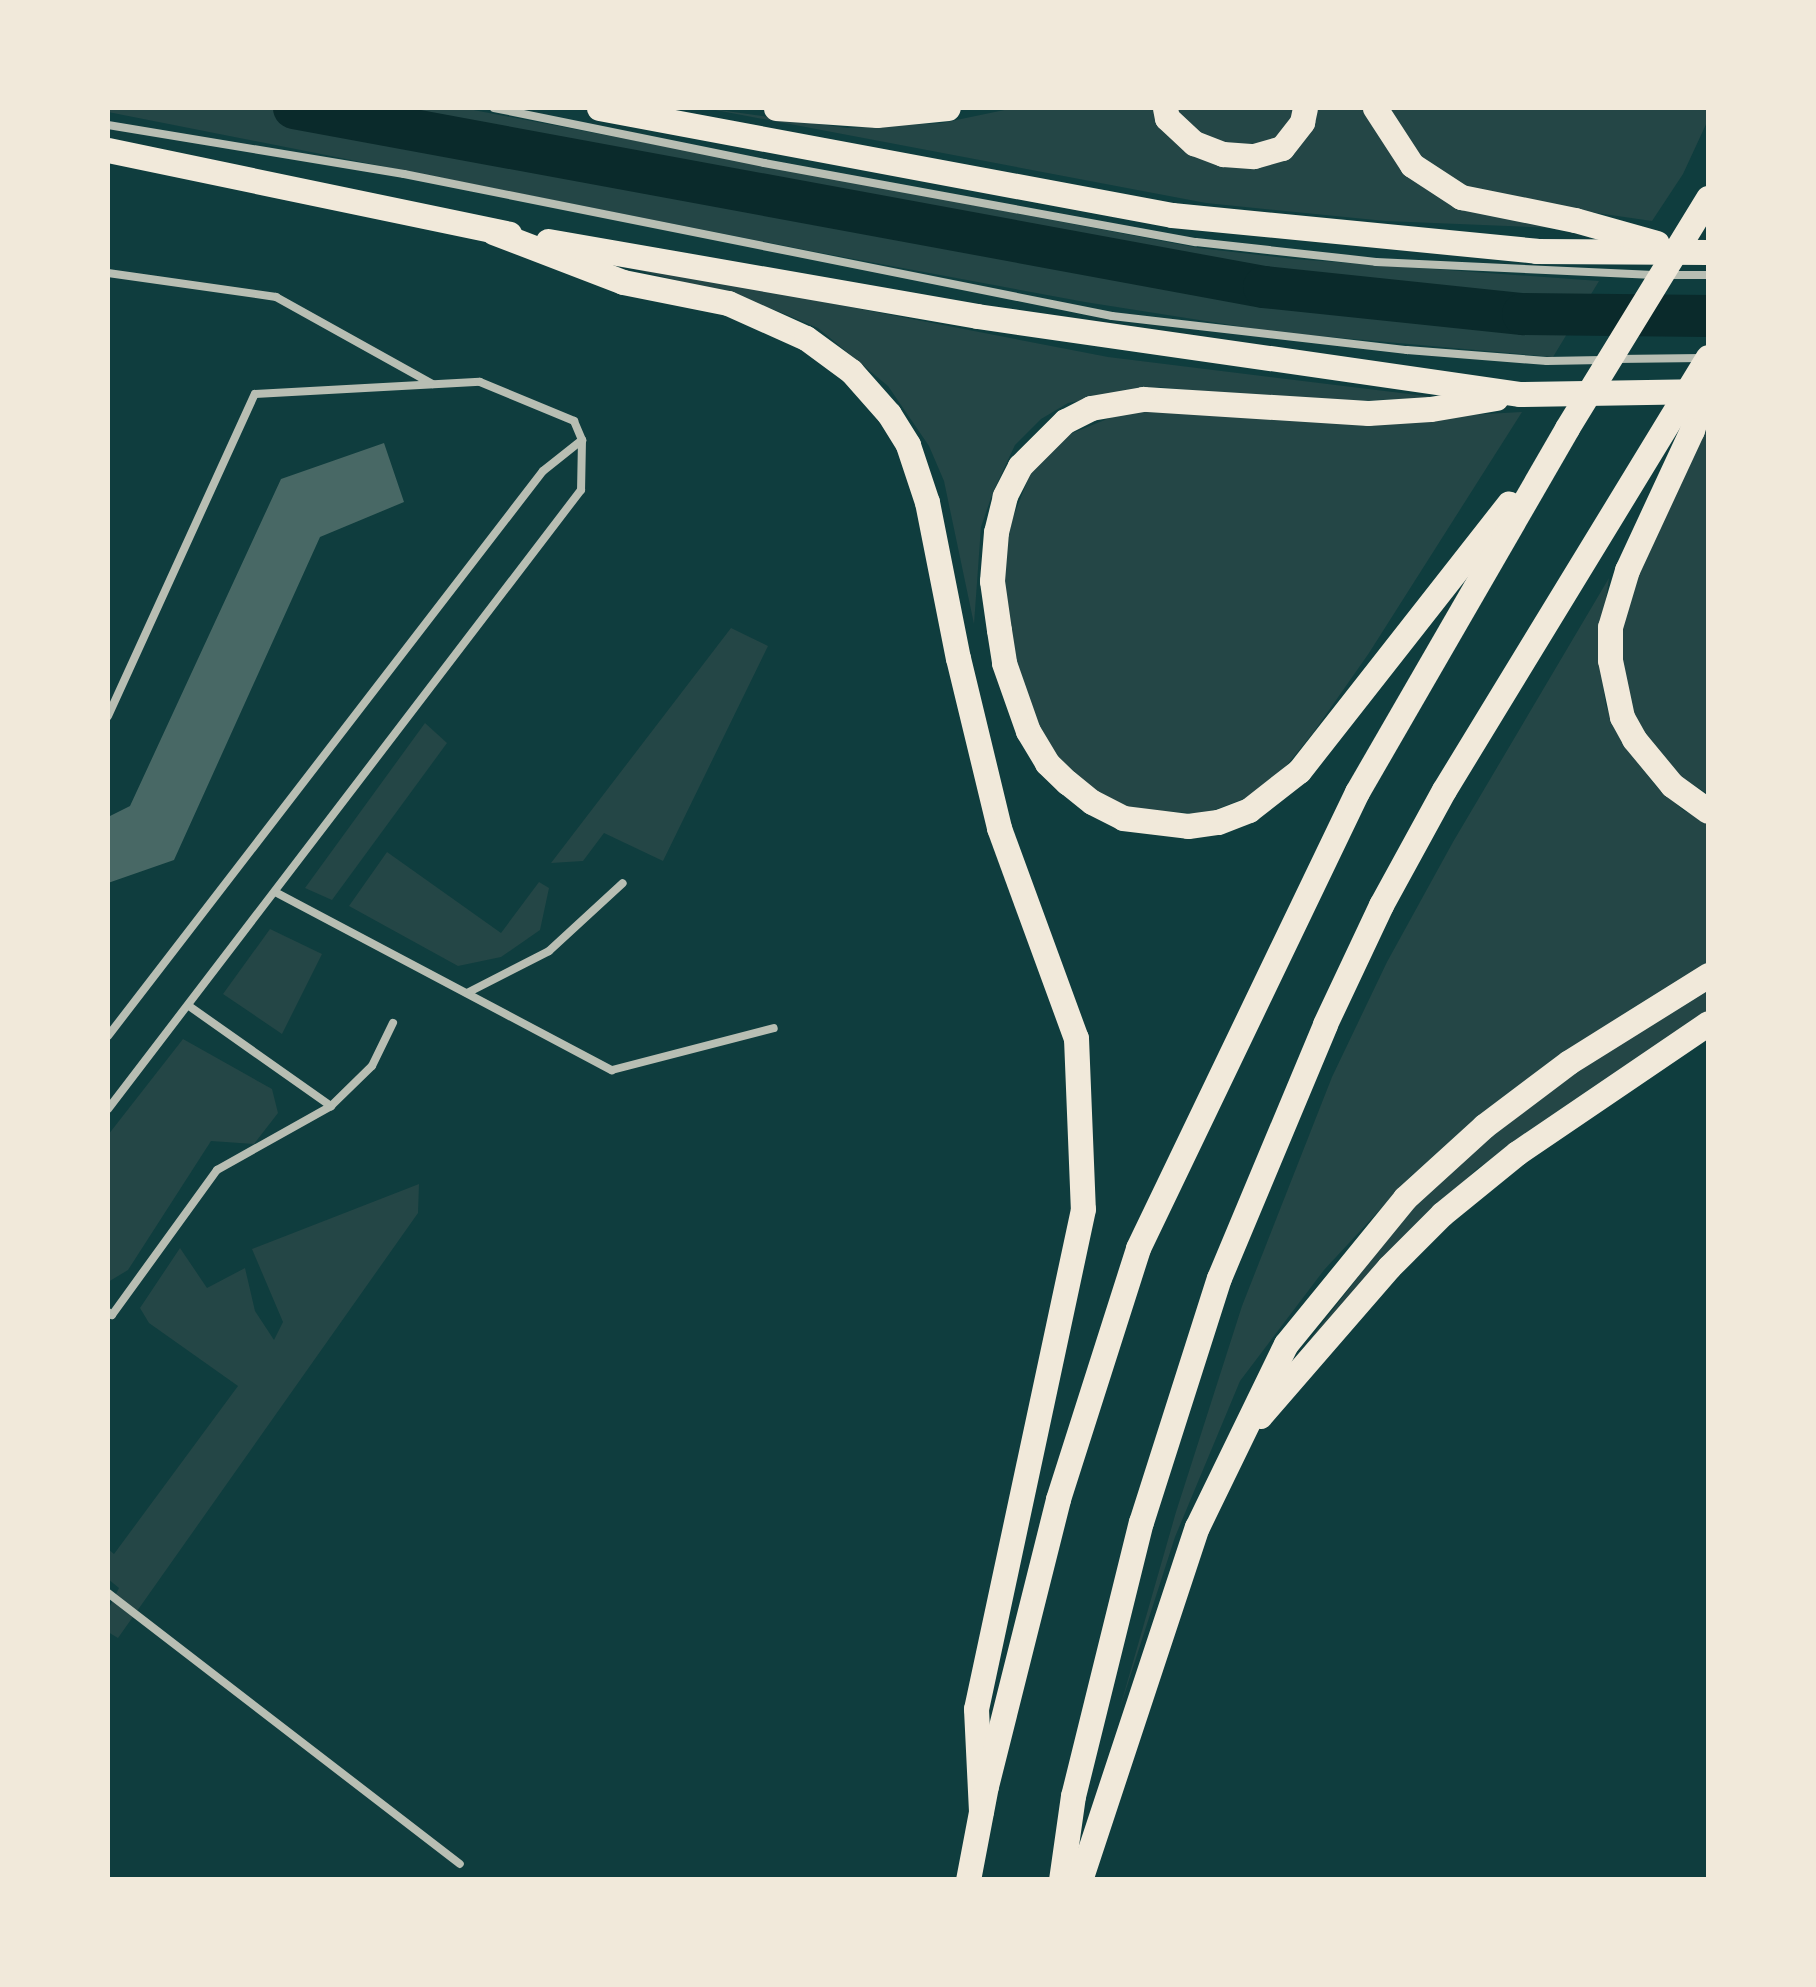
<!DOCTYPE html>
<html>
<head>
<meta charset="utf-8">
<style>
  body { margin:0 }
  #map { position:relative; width:1816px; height:1987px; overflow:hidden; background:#0f3d3e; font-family:Figtree,sans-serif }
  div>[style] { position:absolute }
  .green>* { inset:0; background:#244646 }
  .river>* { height:42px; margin:-21px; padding:0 21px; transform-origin:21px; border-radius:21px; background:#0a2a2b }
  .building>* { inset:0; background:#486865 }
  .service>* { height:8px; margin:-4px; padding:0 4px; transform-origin:4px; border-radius:4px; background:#b8beb3 }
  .trunk>* { height:25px; margin:-12.5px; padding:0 12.5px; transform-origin:12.5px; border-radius:12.5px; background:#f1e9da }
  span { translate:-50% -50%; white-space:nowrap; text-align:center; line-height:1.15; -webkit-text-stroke:10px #f1e9da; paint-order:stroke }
  .frame { position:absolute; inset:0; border:110px solid #f1e9da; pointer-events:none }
</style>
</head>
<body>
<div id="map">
  <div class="green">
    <div style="clip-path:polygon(108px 108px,463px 108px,1199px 248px,1294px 259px,1599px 281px,1553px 357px,1275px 332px,1085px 302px,811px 251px,108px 112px)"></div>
    <div style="clip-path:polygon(705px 108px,847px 128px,942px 123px,1014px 108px,1364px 108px,1447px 201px,1533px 225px,1581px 229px,1385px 221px,1206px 203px)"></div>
    <div style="clip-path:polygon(1384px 108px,1708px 108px,1708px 120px,1683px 174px,1652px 221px,1480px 196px,1424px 163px)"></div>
    <div style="clip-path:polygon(581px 255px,1108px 357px,1442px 398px,1309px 402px,1159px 387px,1068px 403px,1041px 419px,1015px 445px,993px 492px,981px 527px,974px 624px,944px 481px,929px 446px,888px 386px,818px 328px,780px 312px,740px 297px)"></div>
    <div style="clip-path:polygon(1153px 410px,1356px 421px,1522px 412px,1369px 653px,1313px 733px,1282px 771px,1251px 796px,1204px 814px,1134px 809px,1104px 797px,1074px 775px,1050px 746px,1025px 697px,1004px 602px,1004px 560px,1012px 520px,1032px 469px,1065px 436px,1117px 415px)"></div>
    <div style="clip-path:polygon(1708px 420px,1708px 794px,1679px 776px,1661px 758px,1635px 718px,1621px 663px,1622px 617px,1652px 536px)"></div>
    <div style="clip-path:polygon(1609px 578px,1598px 652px,1606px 706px,1622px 743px,1656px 786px,1683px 810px,1708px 823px,1708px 966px,1412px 1175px,1324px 1270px,1240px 1381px,1175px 1537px,1119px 1711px,1176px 1512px,1242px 1306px,1332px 1077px,1387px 962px,1453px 842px)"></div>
    <div style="clip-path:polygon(731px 628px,768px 646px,663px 861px,604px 833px,583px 861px,551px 863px)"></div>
    <div style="clip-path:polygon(425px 723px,447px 743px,332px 900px,305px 888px)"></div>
    <div style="clip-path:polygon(387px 852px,501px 933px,539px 882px,549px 888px,540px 930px,501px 957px,458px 966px,349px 906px)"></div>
    <div style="clip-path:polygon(270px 929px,322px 954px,282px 1034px,223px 994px)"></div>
    <div style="clip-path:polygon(1708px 991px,1708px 1013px,1477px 1169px,1402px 1240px,1294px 1360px,1419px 1198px,1506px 1122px,1598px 1058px)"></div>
    <div style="clip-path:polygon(183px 1039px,272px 1089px,278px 1113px,254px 1144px,211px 1141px,128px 1270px,108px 1282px,108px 1135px)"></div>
    <div style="clip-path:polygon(419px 1184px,418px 1213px,118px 1638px,108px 1632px,108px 1610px,119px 1588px,108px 1579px,108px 1549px,114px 1554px,238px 1386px,149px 1323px,140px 1308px,180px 1248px,207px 1288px,245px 1268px,255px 1311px,274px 1340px,283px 1322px,252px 1249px)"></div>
  </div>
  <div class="river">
    <div style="left:294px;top:108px;width:986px;rotate:10.46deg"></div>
    <div style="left:1264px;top:287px;width:260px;rotate:6deg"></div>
    <div style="left:1523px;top:314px;width:185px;rotate:0.6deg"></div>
  </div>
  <div class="building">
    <div style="clip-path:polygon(384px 443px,404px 502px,320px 537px,174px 860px,108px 883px,108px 817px,130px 806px,281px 479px)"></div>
  </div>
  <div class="service">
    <div style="left:494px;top:108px;width:276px;rotate:11.5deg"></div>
    <div style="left:764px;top:163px;width:439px;rotate:10.4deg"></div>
    <div style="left:1196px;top:242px;width:181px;rotate:6.3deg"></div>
    <div style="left:1376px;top:262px;width:278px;rotate:2.7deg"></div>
    <div style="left:108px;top:125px;width:300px;rotate:9.4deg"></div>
    <div style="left:404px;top:174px;width:722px;rotate:11.34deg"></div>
    <div style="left:1112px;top:316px;width:297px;rotate:6.6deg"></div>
    <div style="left:1407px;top:350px;width:140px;rotate:4.5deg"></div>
    <div style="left:1547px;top:361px;width:55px;rotate:-1deg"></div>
    <div style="left:108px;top:273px;width:170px;rotate:8.1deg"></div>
    <div style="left:276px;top:297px;width:179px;rotate:29.1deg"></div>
    <div style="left:1668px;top:275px;width:40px"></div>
    <div style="left:1616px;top:359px;width:86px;rotate:-0.7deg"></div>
    <div style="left:108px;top:716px;width:354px;rotate:-65.5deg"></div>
    <div style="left:255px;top:394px;width:225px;rotate:-3.1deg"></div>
    <div style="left:480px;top:382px;width:102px;rotate:22.5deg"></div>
    <div style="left:574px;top:421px;width:21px;rotate:67deg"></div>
    <div style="left:582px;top:440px;width:50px;rotate:91.1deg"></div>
    <div style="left:581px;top:490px;width:779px;rotate:127.38deg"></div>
    <div style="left:277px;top:893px;width:379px;rotate:27.9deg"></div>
    <div style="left:612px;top:1070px;width:167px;rotate:-14.5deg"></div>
    <div style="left:467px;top:993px;width:92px;rotate:-27.1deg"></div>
    <div style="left:549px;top:951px;width:100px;rotate:-42.6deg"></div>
    <div style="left:189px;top:1006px;width:174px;rotate:35.2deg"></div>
    <div style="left:108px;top:1036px;width:713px;rotate:-52.41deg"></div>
    <div style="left:543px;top:471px;width:50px;rotate:-38.5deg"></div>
    <div style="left:108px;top:1312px;width:5px;rotate:37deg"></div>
    <div style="left:112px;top:1315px;width:179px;rotate:-54.1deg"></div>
    <div style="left:217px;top:1170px;width:131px;rotate:-29.3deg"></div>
    <div style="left:331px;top:1106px;width:57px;rotate:-44.3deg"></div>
    <div style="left:372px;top:1066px;width:48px;rotate:-64deg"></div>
    <div style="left:108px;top:1593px;width:444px;rotate:37.6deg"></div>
  </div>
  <div class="trunk">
    <div style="left:599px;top:108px;width:583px;rotate:10.58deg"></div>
    <div style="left:1172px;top:215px;width:366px;rotate:5.6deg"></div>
    <div style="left:1536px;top:251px;width:172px;rotate:0.3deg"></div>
    <div style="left:776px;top:108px;width:101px;rotate:4deg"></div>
    <div style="left:877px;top:115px;width:71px;rotate:-5.6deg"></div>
    <div style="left:1165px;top:108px;width:10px;rotate:79deg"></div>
    <div style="left:1167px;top:118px;width:37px;rotate:43deg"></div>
    <div style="left:1194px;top:143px;width:31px;rotate:21deg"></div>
    <div style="left:1223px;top:154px;width:31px;rotate:4deg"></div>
    <div style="left:1254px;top:156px;width:29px;rotate:-16deg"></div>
    <div style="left:1282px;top:148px;width:33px;rotate:-52deg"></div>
    <div style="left:1302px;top:122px;width:14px;rotate:-78deg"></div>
    <div style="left:1375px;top:108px;width:68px;rotate:57deg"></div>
    <div style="left:1412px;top:165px;width:59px;rotate:33.1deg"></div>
    <div style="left:1461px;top:197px;width:116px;rotate:11.4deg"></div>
    <div style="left:1575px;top:220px;width:85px;rotate:15.7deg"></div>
    <div style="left:108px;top:150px;width:410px;rotate:11.8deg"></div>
    <div style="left:493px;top:232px;width:139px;rotate:21deg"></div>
    <div style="left:623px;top:282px;width:107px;rotate:11.3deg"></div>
    <div style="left:728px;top:303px;width:85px;rotate:24.2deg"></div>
    <div style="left:806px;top:338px;width:56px;rotate:36.3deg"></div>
    <div style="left:851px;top:371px;width:57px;rotate:48.5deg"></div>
    <div style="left:889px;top:414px;width:36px;rotate:58deg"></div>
    <div style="left:908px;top:445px;width:60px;rotate:71.6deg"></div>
    <div style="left:927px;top:502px;width:159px;rotate:78.8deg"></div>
    <div style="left:958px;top:658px;width:175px;rotate:76.4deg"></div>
    <div style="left:999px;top:828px;width:224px;rotate:69.9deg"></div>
    <div style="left:1076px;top:1038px;width:171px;rotate:87.7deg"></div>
    <div style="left:1083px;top:1209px;width:511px;rotate:102.08deg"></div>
    <div style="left:976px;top:1709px;width:102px;rotate:87.2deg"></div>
    <div style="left:548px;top:241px;width:436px;rotate:9.9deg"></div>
    <div style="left:977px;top:316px;width:549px;rotate:8.17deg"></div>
    <div style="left:1520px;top:394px;width:188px;rotate:-0.9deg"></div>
    <div style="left:1708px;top:382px;width:51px;rotate:108.4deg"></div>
    <div style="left:1692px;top:430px;width:154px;rotate:114.9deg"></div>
    <div style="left:1627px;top:570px;width:59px;rotate:106.6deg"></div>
    <div style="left:1610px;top:627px;width:33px;rotate:90deg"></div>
    <div style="left:1610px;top:660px;width:58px;rotate:78.1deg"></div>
    <div style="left:1622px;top:717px;width:25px;rotate:61deg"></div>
    <div style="left:1634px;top:739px;width:60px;rotate:50.4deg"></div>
    <div style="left:1672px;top:785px;width:44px;rotate:35.8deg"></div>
    <div style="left:1496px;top:398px;width:67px;rotate:170.5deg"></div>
    <div style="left:1430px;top:409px;width:62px;rotate:176.3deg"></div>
    <div style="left:1368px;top:413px;width:225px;rotate:-176.4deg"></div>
    <div style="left:1143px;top:399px;width:53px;rotate:170.2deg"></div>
    <div style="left:1091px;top:408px;width:29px;rotate:153deg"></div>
    <div style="left:1065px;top:421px;width:64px;rotate:135deg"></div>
    <div style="left:1020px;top:466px;width:34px;rotate:117deg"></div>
    <div style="left:1005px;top:496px;width:37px;rotate:104deg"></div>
    <div style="left:996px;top:532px;width:49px;rotate:94.7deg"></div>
    <div style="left:992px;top:581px;width:49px;rotate:81.9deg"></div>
    <div style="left:999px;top:630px;width:33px;rotate:81deg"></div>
    <div style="left:1004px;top:663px;width:72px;rotate:70.6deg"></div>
    <div style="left:1028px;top:731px;width:37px;rotate:59deg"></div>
    <div style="left:1047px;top:763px;width:28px;rotate:44deg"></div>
    <div style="left:1067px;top:782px;width:32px;rotate:39deg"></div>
    <div style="left:1092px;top:802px;width:35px;rotate:27deg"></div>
    <div style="left:1123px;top:818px;width:65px;rotate:7deg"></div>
    <div style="left:1188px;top:826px;width:30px;rotate:-8deg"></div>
    <div style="left:1218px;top:822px;width:33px;rotate:-21deg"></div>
    <div style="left:1249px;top:810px;width:63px;rotate:-38deg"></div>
    <div style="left:1299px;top:771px;width:340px;rotate:-51.9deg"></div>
    <div style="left:1260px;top:1416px;width:197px;rotate:-49.1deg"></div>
    <div style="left:1389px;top:1267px;width:75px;rotate:-45deg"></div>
    <div style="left:1442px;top:1214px;width:97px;rotate:-39.1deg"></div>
    <div style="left:1517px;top:1153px;width:231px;rotate:-34.2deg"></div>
    <div style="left:968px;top:1880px;width:96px;rotate:-79.2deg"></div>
    <div style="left:986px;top:1786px;width:296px;rotate:-75.9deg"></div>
    <div style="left:1058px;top:1499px;width:263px;rotate:-72.3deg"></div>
    <div style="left:1138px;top:1248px;width:506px;rotate:-64.35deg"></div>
    <div style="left:1357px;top:792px;width:420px;rotate:-60deg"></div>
    <div style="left:1567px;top:428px;width:270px;rotate:-58.5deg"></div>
    <div style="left:1061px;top:1880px;width:85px;rotate:-81.9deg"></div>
    <div style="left:1073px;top:1796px;width:282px;rotate:-76.1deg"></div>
    <div style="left:1141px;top:1522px;width:256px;rotate:-72.3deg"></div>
    <div style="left:1219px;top:1278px;width:275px;rotate:-67.3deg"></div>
    <div style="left:1325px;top:1024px;width:132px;rotate:-64.8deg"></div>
    <div style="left:1381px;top:905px;width:131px;rotate:-61.3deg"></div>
    <div style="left:1444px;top:790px;width:507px;rotate:-58.63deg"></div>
    <div style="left:1080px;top:1880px;width:372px;rotate:-71.7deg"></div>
    <div style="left:1197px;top:1527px;width:203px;rotate:-64.1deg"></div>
    <div style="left:1286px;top:1344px;width:188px;rotate:-50.8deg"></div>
    <div style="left:1405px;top:1198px;width:107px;rotate:-42.3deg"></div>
    <div style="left:1484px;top:1126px;width:106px;rotate:-37deg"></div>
    <div style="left:1569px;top:1062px;width:164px;rotate:-32deg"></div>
  </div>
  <div class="frame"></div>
</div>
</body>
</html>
